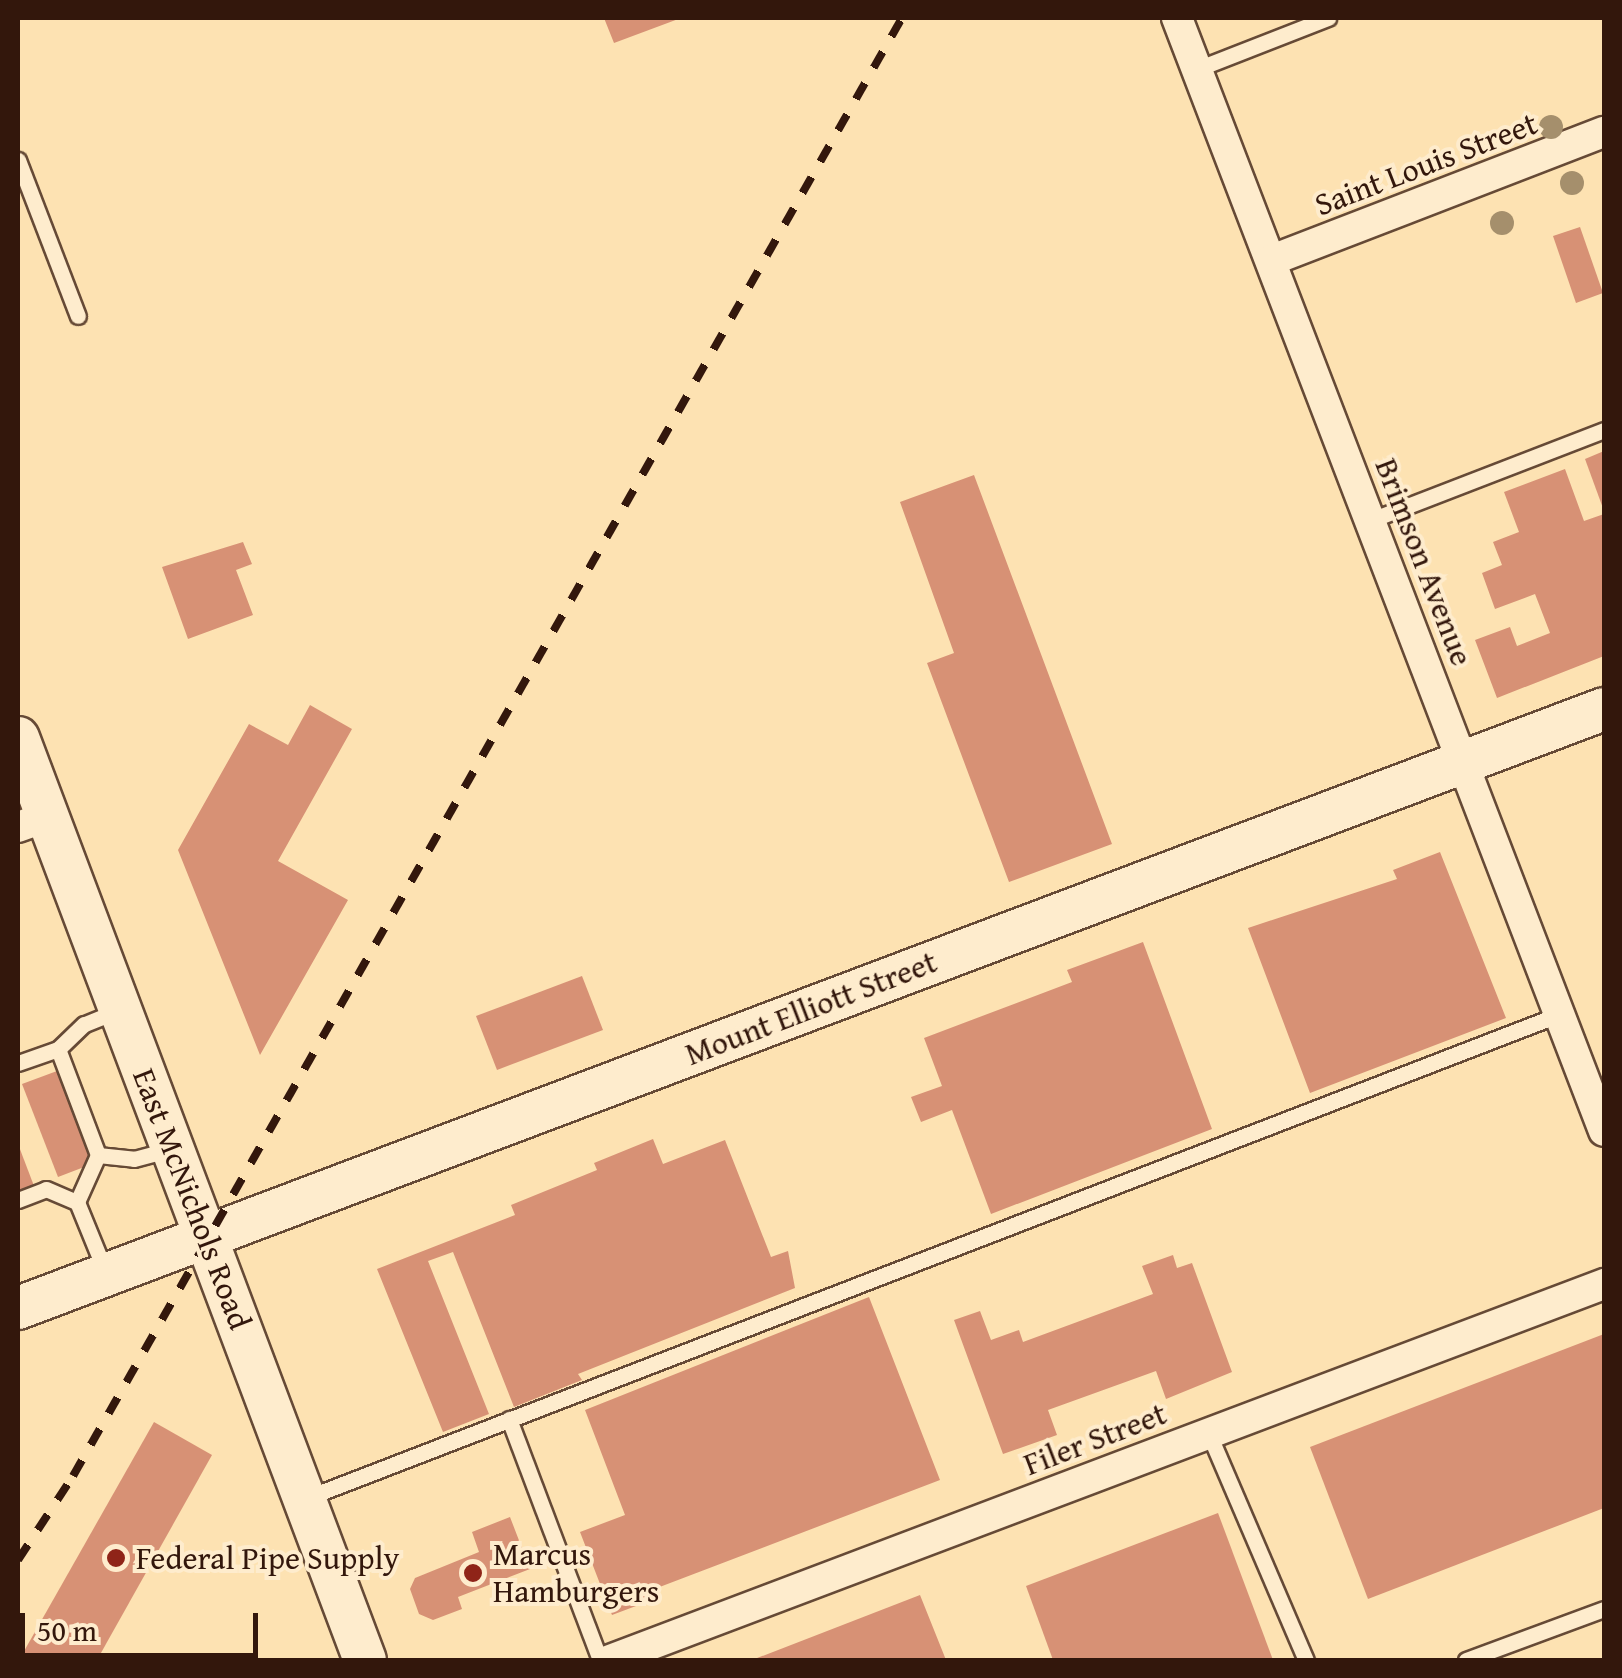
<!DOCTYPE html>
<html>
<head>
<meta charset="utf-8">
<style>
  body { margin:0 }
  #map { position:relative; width:1622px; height:1678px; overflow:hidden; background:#fde2b2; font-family:"Gentium Book Plus",serif }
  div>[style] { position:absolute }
  .building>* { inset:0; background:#d79175 }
  .roads { filter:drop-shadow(2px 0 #664a36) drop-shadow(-2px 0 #664a36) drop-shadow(0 2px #664a36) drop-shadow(0 -2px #664a36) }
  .lane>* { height:15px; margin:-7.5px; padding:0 7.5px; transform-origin:7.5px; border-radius:7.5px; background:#feeccd }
  .street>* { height:30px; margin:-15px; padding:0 15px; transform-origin:15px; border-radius:15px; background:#feeccd }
  .secondary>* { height:42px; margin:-21px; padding:0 21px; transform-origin:21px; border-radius:21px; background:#feeccd }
  .rail>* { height:8px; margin-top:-4px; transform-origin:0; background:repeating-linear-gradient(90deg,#33170c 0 18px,transparent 0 36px) }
  .trees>* { width:24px; height:24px; margin:-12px; border-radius:50%; background:#a58f6c }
  .dots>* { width:28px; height:28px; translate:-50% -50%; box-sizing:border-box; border:5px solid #feeccd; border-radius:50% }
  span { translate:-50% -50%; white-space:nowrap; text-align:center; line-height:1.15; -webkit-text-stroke:8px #feeccd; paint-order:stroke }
  .street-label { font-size:32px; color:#33170c }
  .poi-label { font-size:32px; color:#33170c }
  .left { translate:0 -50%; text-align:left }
  .frame { position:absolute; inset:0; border:20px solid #33170c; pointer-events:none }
  .scale { position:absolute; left:20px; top:1613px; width:238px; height:45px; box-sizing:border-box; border:5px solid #33170c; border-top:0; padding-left:12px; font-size:30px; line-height:35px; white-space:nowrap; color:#33170c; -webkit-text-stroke:8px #feeccd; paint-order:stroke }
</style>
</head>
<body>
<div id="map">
  <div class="building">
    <div style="clip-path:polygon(604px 18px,681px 18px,614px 43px)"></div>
    <div style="clip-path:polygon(1580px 227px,1603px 293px,1576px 303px,1553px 236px)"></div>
    <div style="clip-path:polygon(1604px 451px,1604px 511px,1585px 459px)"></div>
    <div style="clip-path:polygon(1565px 469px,1584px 521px,1604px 514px,1604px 656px,1497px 698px,1475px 640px,1510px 627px,1517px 646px,1550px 633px,1535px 594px,1495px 609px,1482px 573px,1502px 565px,1493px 542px,1519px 532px,1504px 492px)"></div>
    <div style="clip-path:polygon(974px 475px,1112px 844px,1009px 882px,927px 663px,954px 653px,900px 502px)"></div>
    <div style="clip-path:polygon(243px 542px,252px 564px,236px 570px,253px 615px,188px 639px,162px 567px)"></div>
    <div style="clip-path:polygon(310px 705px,352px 729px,278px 861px,348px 900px,260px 1055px,178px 850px,249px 724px,288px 745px)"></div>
    <div style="clip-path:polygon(1440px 852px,1506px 1018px,1310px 1093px,1248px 928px,1397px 879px,1393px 870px)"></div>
    <div style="clip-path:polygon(1143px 942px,1212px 1129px,991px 1214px,952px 1110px,921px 1122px,911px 1097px,942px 1086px,924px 1038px,1072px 982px,1067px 970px)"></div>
    <div style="clip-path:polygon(582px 976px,603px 1030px,497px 1070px,476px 1016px)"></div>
    <div style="clip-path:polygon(57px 1071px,92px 1164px,58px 1177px,22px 1084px)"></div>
    <div style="clip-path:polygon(653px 1139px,663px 1164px,725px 1140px,771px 1257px,788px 1251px,795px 1288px,578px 1374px,582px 1380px,514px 1407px,453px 1252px,428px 1261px,489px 1414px,443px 1432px,377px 1269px,515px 1215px,511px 1205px,597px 1170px,594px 1163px)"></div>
    <div style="clip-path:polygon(18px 1144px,34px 1186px,18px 1192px)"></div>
    <div style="clip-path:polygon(1173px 1255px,1177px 1268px,1192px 1263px,1232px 1372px,1166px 1399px,1156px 1371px,1048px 1410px,1057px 1435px,1003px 1454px,954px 1320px,980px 1311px,991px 1340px,1019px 1330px,1023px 1342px,1153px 1294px,1142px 1266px)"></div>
    <div style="clip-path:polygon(869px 1297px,940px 1480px,657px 1588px,660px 1597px,612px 1615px,580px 1532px,625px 1515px,585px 1410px)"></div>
    <div style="clip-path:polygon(1604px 1334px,1604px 1508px,1368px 1599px,1310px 1447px)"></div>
    <div style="clip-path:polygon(154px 1422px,212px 1455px,97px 1660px,19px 1660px)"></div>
    <div style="clip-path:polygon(1218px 1513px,1273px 1660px,1053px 1660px,1026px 1586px)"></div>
    <div style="clip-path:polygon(510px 1517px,530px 1569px,458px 1597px,462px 1609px,433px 1620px,419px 1614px,410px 1589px,415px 1578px,479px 1552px,472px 1532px)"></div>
    <div style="clip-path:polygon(920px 1595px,946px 1660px,752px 1660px)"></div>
  </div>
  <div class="roads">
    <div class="lane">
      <div style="left:1197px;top:69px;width:141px;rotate:-21.3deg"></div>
      <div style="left:18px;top:160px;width:167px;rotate:69deg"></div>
      <div style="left:1371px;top:520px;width:250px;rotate:-21.1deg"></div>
      <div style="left:117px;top:1011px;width:35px;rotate:158deg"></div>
      <div style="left:84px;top:1024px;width:36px;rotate:136deg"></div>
      <div style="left:58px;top:1049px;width:113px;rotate:69.3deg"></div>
      <div style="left:98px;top:1155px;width:36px;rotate:6deg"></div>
      <div style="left:134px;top:1159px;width:35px;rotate:-15deg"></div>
      <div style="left:18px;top:1063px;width:42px;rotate:-19.3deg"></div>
      <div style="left:18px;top:1200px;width:30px;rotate:-21deg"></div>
      <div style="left:46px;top:1189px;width:34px;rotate:23deg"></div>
      <div style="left:77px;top:1202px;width:77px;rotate:67.8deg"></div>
      <div style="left:77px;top:1202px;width:51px;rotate:-65.9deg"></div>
      <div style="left:509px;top:1419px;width:258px;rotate:69.3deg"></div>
      <div style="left:1209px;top:1434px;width:246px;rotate:66.8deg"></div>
      <div style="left:309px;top:1497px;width:1341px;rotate:-21.11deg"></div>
      <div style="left:1466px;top:1660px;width:147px;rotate:-20.3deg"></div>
    </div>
    <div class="street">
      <div style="left:1177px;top:18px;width:1192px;rotate:69.01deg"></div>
      <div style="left:1272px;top:260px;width:356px;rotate:-21.1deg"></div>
      <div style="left:18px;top:827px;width:32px;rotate:-20deg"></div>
      <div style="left:610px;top:1660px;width:1063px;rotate:-20.72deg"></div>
    </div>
    <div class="secondary">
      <div style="left:18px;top:738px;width:985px;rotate:69.38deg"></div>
      <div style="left:18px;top:1308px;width:1695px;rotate:-20.69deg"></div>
    </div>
  </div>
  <div class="rail">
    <div style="left:18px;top:1560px;width:100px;rotate:-56.8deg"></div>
    <div style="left:73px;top:1476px;width:1677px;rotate:-60.38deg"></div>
  </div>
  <div class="trees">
    <div style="left:1551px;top:127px"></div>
    <div style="left:1572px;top:183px"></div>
    <div style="left:1502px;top:223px"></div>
  </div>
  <div class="dots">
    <div style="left:116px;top:1558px;background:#8f2418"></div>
    <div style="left:473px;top:1573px;background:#8f2418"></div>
  </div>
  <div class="street-label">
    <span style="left:1426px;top:164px;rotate:-21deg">Saint Louis Street</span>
    <span style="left:1424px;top:562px;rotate:69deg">Brimson Avenue</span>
    <span style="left:811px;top:1008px;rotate:-21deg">Mount Elliott Street</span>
    <span style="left:192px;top:1199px;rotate:69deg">East McNichols Road</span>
    <span style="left:1095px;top:1439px;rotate:-21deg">Filer Street</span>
  </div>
  <div class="poi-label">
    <span class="left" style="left:493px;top:1573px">Marcus<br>Hamburgers</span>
    <span class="left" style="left:136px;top:1558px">Federal Pipe Supply</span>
  </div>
  <div class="frame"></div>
  <div class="scale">50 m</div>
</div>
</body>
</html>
